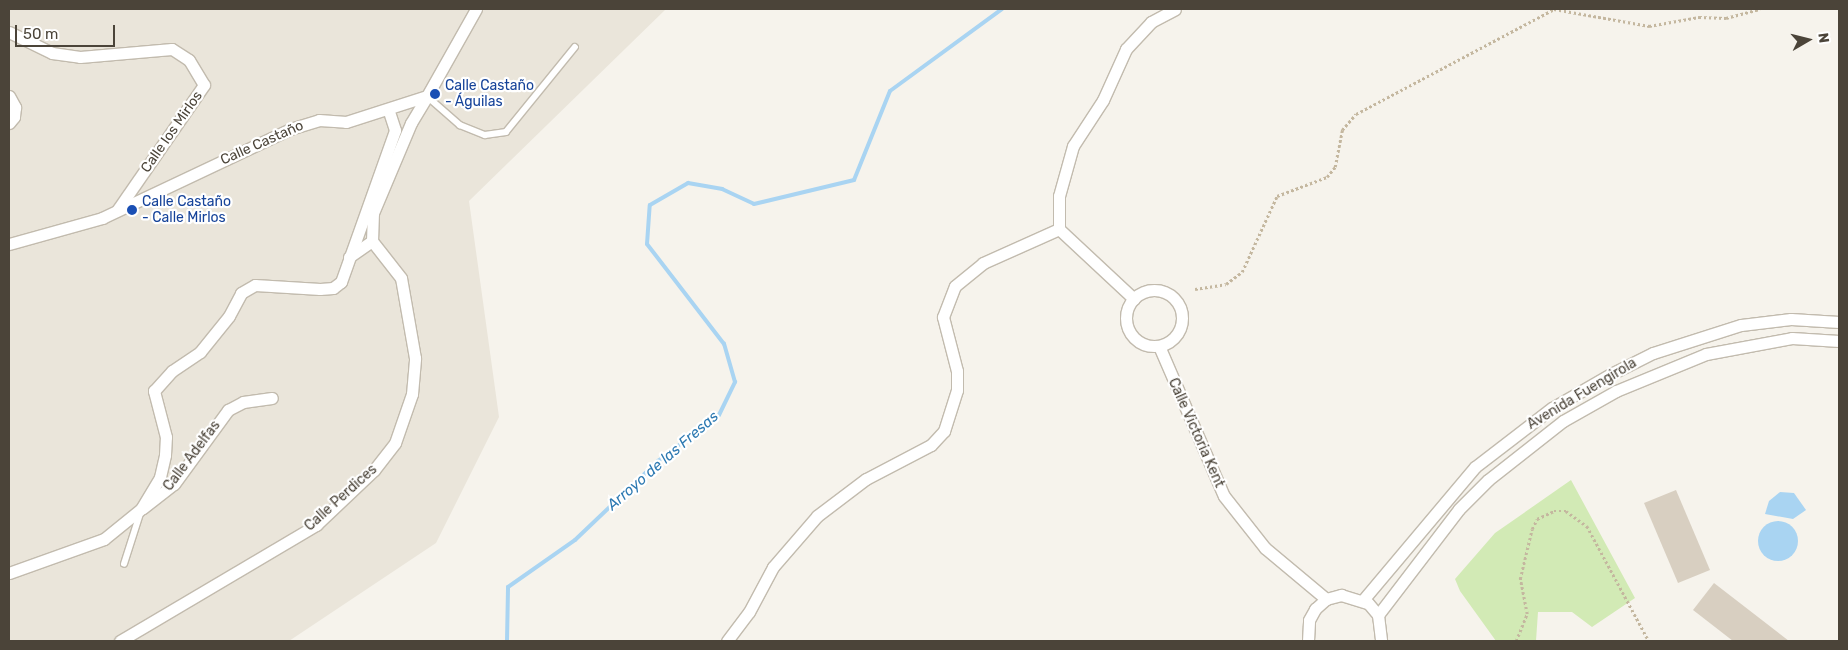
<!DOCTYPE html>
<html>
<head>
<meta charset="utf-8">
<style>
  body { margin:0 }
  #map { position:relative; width:1848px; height:650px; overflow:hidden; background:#f6f3ec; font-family:Rubik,sans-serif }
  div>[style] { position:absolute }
  .residential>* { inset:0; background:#eae5da }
  .green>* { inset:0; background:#d2eab5 }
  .water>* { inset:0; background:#a9d4f2 }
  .round { border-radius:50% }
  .stream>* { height:4px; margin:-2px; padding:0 2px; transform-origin:2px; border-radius:2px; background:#a9d4f2 }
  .building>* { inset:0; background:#d8cfc1 }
  .path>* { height:2.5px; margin-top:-1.25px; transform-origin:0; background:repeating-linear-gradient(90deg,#c4b79f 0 2.5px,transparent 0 5px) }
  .roads { filter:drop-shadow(1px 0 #c2bbae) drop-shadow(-1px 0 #c2bbae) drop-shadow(0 1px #c2bbae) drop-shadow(0 -1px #c2bbae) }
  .service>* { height:5.5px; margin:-2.75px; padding:0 2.75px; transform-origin:2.75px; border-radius:2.75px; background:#fff }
  .minor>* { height:11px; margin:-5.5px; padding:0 5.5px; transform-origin:5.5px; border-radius:5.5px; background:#fff }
  .minor>.ring { margin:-5.5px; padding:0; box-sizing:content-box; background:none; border:11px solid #fff; border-radius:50% }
  .dots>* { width:14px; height:14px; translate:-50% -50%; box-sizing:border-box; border:2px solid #fff; border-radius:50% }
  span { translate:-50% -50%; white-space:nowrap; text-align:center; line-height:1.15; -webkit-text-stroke:4.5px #fff; paint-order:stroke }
  .transit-label { font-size:14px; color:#164399 }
  .left { translate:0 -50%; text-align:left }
  .street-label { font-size:14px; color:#4b4439 }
  .water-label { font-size:15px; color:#2e7ab2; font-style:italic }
  .frame { position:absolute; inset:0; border:10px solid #4b4439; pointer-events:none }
  .north { position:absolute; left:1783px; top:15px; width:50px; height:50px; -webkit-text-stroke:4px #fff; paint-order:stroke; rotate:82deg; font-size:14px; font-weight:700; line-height:20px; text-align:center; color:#4b4439 }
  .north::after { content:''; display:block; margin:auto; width:18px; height:22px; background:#4b4439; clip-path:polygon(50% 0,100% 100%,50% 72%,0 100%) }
  .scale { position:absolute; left:15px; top:25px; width:100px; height:22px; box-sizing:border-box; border:2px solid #4b4439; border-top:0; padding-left:6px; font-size:15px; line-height:18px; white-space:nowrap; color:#4b4439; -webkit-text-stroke:4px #fff; paint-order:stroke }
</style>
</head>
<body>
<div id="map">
  <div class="residential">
    <div style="clip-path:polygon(9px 9px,666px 9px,469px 201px,499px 417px,436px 543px,289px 641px,9px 641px)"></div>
  </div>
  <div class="green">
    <div style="clip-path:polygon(1571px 480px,1635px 598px,1592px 627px,1572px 612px,1538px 612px,1536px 641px,1496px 641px,1460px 591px,1455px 579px,1495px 533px)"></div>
  </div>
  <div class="water">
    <div style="clip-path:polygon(1780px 492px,1794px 493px,1806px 510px,1793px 519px,1765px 514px,1769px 501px)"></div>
    <div class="round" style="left:1758px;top:521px;width:40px;height:40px"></div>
  </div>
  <div class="stream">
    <div style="left:507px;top:641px;width:54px;rotate:-88.9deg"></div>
    <div style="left:508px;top:587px;width:82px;rotate:-35deg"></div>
    <div style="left:575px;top:540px;width:115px;rotate:-43.6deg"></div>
    <div style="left:658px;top:461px;width:76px;rotate:-37deg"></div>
    <div style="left:719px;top:415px;width:37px;rotate:-64deg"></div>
    <div style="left:735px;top:382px;width:40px;rotate:-106deg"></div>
    <div style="left:724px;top:344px;width:126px;rotate:-127.6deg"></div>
    <div style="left:647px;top:244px;width:39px;rotate:-86deg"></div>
    <div style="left:650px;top:205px;width:44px;rotate:-30.1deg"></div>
    <div style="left:688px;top:183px;width:35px;rotate:10deg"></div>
    <div style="left:722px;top:189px;width:35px;rotate:25deg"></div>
    <div style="left:754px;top:204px;width:103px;rotate:-13.5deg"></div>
    <div style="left:854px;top:180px;width:96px;rotate:-68deg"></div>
    <div style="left:890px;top:91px;width:139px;rotate:-36.2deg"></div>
  </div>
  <div class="building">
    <div style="clip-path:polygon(1676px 490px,1710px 570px,1678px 583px,1644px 503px)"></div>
    <div style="clip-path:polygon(1714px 583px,1789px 641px,1733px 641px,1693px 610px)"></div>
  </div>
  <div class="path">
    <div style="left:1195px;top:289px;width:31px;rotate:-9deg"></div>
    <div style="left:1226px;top:284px;width:20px;rotate:-37deg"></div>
    <div style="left:1242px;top:272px;width:84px;rotate:-65.3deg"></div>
    <div style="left:1277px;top:196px;width:53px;rotate:-20.8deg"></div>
    <div style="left:1327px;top:177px;width:13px;rotate:-51deg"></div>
    <div style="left:1335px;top:167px;width:38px;rotate:-79deg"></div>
    <div style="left:1342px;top:130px;width:21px;rotate:-49deg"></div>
    <div style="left:1356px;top:114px;width:224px;rotate:-27.9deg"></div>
    <div style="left:1554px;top:9px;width:97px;rotate:10.1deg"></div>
    <div style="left:1649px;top:26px;width:51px;rotate:-10.2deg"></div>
    <div style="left:1699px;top:17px;width:27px;rotate:2deg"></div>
    <div style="left:1726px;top:18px;width:35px;rotate:-15deg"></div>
    <div style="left:1516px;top:641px;width:29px;rotate:-68deg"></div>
    <div style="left:1527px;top:614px;width:36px;rotate:-101deg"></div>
    <div style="left:1520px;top:579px;width:51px;rotate:-76.5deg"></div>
    <div style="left:1532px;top:529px;width:11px;rotate:-63deg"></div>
    <div style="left:1537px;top:519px;width:19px;rotate:-25deg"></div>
    <div style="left:1554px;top:511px;width:12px"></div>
    <div style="left:1566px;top:511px;width:26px;rotate:36deg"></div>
    <div style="left:1587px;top:526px;width:131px;rotate:61.7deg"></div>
  </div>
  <div class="roads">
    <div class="service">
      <div style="left:427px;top:96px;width:44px;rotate:41.3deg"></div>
      <div style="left:460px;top:125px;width:27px;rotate:22deg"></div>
      <div style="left:485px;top:135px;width:21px;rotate:-8deg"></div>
      <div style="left:506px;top:132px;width:109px;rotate:-50.9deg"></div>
      <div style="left:124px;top:564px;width:52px;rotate:-72.3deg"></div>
    </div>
    <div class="minor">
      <div style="left:9px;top:32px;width:48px;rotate:26deg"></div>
      <div style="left:52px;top:53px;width:28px;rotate:8deg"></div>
      <div style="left:80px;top:57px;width:92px;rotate:-5deg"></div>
      <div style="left:172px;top:49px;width:20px;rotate:33deg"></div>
      <div style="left:189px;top:60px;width:29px;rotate:59deg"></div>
      <div style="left:204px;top:85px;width:151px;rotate:124.7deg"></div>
      <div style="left:9px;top:96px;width:13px;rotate:61deg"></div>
      <div style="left:15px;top:107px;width:10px;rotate:96deg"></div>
      <div style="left:14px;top:117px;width:8px;rotate:130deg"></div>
      <div style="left:9px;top:244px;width:97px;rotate:-15.6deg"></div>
      <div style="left:102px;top:218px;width:208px;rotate:-25.3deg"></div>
      <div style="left:290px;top:129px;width:30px;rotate:-17deg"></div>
      <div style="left:319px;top:120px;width:27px;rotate:4deg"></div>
      <div style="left:346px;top:122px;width:85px;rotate:-17.8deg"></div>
      <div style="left:427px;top:96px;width:100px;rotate:-60.6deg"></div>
      <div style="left:349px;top:257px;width:28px;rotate:-35deg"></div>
      <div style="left:372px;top:241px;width:28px;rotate:-88deg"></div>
      <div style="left:373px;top:213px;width:98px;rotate:-67.1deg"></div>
      <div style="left:411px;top:123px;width:31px;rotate:-59deg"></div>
      <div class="ring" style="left:1126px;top:290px;width:45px;height:45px"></div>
      <div style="left:1134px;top:299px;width:103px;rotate:-137deg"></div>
      <div style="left:1059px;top:229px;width:33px;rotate:-90deg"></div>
      <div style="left:1059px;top:196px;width:52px;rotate:-74.4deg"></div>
      <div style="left:1073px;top:146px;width:55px;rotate:-56.9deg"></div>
      <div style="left:1103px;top:100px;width:56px;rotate:-65.7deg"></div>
      <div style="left:1126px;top:49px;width:37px;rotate:-47deg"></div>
      <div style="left:1151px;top:22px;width:27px;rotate:-28deg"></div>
      <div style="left:1159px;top:346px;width:163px;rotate:66.6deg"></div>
      <div style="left:1224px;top:496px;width:66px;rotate:51.7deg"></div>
      <div style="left:1265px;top:548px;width:80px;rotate:39.9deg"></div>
      <div style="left:143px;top:508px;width:39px;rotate:-38deg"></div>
      <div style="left:174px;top:484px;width:92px;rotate:-53.9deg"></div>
      <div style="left:228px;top:410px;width:17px;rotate:-28deg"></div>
      <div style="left:243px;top:402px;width:29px;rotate:-8deg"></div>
      <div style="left:9px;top:573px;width:101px;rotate:-19.7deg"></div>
      <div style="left:104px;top:539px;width:48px;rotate:-39deg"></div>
      <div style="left:141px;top:509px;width:37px;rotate:-59deg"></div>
      <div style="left:160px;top:477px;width:23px;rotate:-77deg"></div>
      <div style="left:165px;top:455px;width:18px;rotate:-87deg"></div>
      <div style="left:166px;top:437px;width:48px;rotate:-104.6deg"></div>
      <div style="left:154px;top:391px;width:27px;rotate:-48deg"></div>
      <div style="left:172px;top:371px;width:34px;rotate:-34deg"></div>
      <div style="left:200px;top:352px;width:46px;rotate:-51.1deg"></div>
      <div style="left:229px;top:316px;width:26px;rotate:-62deg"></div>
      <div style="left:241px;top:293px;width:16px;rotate:-30deg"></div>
      <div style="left:255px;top:285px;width:65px;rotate:3.5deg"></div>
      <div style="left:320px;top:289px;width:13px;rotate:-4deg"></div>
      <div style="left:333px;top:288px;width:10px;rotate:-37deg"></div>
      <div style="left:341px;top:282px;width:161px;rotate:-70.4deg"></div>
      <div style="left:395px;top:130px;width:22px;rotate:-108deg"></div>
      <div style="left:1363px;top:600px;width:174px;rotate:-49.9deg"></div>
      <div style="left:1475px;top:467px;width:97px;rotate:-37.5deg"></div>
      <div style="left:1552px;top:408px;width:68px;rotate:-30deg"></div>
      <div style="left:1611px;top:374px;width:47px;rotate:-26.6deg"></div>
      <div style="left:1653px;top:353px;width:92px;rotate:-17.7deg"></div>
      <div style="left:1741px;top:325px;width:50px;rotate:-6.8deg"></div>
      <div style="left:1791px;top:319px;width:48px;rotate:3.6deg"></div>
      <div style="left:1378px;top:615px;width:133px;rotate:-52.6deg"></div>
      <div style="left:1459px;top:509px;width:41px;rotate:-45deg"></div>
      <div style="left:1488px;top:480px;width:95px;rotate:-38.2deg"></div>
      <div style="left:1563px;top:421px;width:61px;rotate:-29.5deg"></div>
      <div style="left:1616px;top:391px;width:97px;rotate:-22.3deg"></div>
      <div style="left:1706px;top:354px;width:87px;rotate:-10.5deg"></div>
      <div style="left:1792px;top:338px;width:47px;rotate:3.7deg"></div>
      <div style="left:120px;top:641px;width:228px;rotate:-30.6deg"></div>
      <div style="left:316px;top:525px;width:80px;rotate:-43.5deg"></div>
      <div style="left:374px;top:470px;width:34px;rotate:-52deg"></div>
      <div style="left:395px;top:443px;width:52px;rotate:-70.9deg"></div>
      <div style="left:412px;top:394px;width:36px;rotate:-85deg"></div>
      <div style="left:415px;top:358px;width:81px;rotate:-99.9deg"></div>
      <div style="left:401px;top:278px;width:47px;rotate:-128.1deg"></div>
      <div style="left:727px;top:641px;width:36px;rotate:-53deg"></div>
      <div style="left:749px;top:612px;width:51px;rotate:-61.9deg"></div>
      <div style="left:773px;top:567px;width:67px;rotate:-49.2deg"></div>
      <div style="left:817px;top:516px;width:61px;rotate:-37.1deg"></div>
      <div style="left:866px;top:479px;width:73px;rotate:-27.6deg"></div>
      <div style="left:931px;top:445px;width:19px;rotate:-47deg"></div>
      <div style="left:944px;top:431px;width:43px;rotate:-72.4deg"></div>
      <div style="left:957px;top:390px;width:19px;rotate:-90deg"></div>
      <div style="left:957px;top:371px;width:56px;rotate:-104.5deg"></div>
      <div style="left:943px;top:317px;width:33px;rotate:-69deg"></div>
      <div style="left:955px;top:286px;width:36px;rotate:-39deg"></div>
      <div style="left:983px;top:263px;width:83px;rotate:-24.1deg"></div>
      <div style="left:1308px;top:641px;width:21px;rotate:-87deg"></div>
      <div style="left:1309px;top:620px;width:13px;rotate:-61deg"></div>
      <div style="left:1315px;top:609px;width:15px;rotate:-42deg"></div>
      <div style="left:1326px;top:599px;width:16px;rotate:-15deg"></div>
      <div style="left:1341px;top:595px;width:28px;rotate:17deg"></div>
      <div style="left:1368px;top:603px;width:16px;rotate:50deg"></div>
      <div style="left:1378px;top:615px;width:26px;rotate:83deg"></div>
    </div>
  </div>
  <div class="dots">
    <div style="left:435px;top:94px;background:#1a4fb4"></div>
    <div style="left:132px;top:210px;background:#1a4fb4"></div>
  </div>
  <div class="transit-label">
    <span class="left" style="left:445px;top:94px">Calle Castaño<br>- Águilas</span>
    <span class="left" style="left:142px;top:210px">Calle Castaño<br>- Calle Mirlos</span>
  </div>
  <div class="street-label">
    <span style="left:172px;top:132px;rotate:-55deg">Calle los Mirlos</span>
    <span style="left:262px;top:143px;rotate:-24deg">Calle Castaño</span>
    <span style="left:1582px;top:394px;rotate:-31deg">Avenida Fuengirola</span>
    <span style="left:1196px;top:433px;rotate:66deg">Calle Victoria Kent</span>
    <span style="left:192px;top:456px;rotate:-53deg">Calle Adelfas</span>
    <span style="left:341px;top:498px;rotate:-42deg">Calle Perdices</span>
  </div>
  <div class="water-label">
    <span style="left:663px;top:461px;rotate:-41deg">Arroyo de las Fresas</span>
  </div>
  <div class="frame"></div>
  <div class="north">N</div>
  <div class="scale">50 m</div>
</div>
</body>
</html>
